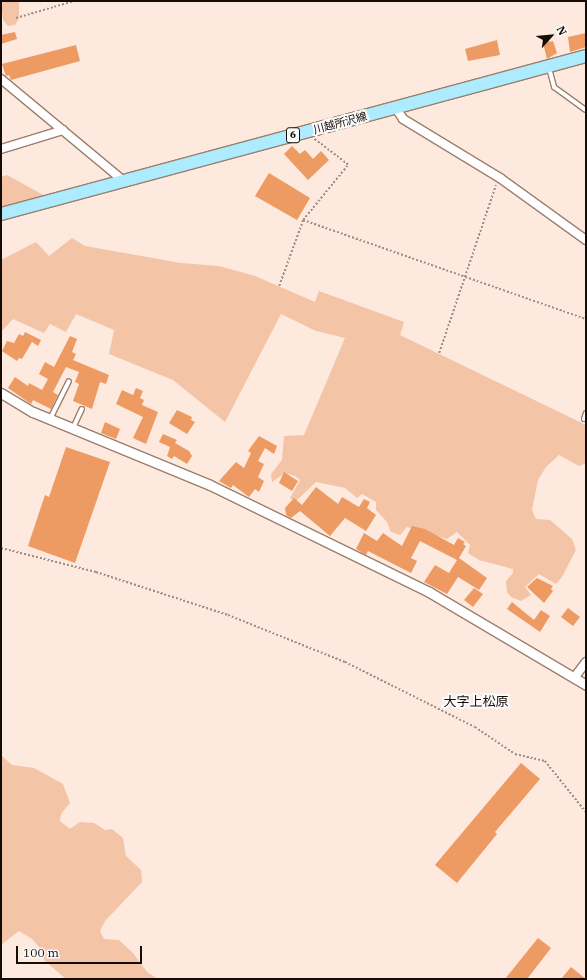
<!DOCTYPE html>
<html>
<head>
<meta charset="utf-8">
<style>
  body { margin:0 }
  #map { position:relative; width:587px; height:980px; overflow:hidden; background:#fde9dd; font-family:"IBM Plex Serif","Noto Sans JP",serif }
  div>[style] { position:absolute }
  .green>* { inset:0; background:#f4c4a7 }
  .building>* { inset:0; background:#ed9a63 }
  .path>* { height:1.5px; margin-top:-0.75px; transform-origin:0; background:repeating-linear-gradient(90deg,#9d8d84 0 2px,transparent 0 4px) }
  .roads { filter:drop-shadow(1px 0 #9c7e6c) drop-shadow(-1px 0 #9c7e6c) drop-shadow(0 1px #9c7e6c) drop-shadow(0 -1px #9c7e6c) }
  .service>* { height:4px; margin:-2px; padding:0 2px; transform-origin:2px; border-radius:2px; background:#fff }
  .minor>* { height:8px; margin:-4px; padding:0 4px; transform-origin:4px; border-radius:4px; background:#fff }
  .tertiary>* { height:9px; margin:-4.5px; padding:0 4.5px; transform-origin:4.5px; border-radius:4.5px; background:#fff }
  .primary>* { height:12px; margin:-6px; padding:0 6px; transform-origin:6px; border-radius:6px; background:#acecfe }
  span { translate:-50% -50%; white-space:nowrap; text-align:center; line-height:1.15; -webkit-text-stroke:4px #fbfbfb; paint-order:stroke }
  .shield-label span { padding:1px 3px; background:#fbfbfb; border:1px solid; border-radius:3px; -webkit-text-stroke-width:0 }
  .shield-label { font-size:10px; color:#160c06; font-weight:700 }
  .street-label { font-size:11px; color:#160c06 }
  .quarter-label { font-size:13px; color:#160c06 }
  .frame { position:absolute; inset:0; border:2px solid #160c06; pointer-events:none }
  .north { position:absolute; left:531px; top:16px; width:40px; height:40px; -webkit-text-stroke:3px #fbfbfb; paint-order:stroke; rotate:63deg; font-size:11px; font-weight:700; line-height:16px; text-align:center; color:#160c06 }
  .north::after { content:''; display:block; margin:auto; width:14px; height:18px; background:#160c06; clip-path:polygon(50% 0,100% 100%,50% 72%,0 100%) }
  .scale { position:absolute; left:16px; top:946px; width:126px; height:18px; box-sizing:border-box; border:2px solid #160c06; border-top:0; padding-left:5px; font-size:12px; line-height:14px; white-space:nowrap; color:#160c06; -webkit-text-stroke:3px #fbfbfb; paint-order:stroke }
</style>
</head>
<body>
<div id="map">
  <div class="green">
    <div style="clip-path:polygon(1px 1px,19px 1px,19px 18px,15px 25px,8px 26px,3px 20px)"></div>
    <div style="clip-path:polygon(7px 175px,45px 196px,1px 207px,1px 177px)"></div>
    <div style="clip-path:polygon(72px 238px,85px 246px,181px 263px,219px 266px,255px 276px,315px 302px,319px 291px,404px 322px,400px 335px,586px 425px,586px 463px,579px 466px,559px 455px,546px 467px,538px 480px,532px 510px,536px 519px,550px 520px,572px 539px,576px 550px,562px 577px,556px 584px,539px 574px,525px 587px,531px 595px,521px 601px,511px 597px,507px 592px,506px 581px,513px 573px,513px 569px,479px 560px,468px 553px,470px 545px,457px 532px,447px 539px,407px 527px,400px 535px,391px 532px,387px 522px,376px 510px,376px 502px,362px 494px,357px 498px,345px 488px,316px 482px,295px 502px,290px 498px,300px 480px,295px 476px,285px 473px,272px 482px,271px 474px,282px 460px,284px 436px,304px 435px,345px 338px,316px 331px,281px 314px,225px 422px,173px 380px,109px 354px,114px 330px,76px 314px,66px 332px,50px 324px,44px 333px,13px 319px,1px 332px,1px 260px,36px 242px,49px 256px)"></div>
    <div style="clip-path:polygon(1px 755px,12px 765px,34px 768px,63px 784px,70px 803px,61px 814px,60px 821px,70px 829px,80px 822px,94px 823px,105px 830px,112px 829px,123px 838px,126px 856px,141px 870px,142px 882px,105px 921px,100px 931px,104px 939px,119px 940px,133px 953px,147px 972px,158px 979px,66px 979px,45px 961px,39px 947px,32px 939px,19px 931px,1px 945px)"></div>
  </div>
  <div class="building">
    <div style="clip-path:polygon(15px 32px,17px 39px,1px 44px,1px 35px)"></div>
    <div style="clip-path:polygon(586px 33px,586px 47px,570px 52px,568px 37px)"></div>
    <div style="clip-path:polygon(548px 37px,549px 42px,553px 41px,557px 53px,547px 59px,542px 39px)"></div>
    <div style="clip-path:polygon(497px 40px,500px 55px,468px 61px,465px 49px)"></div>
    <div style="clip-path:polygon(76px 45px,80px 61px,11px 80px,9px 75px,6px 76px,2px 64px)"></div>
    <div style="clip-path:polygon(292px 146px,300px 154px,305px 150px,313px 159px,321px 151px,329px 160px,308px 180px,284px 154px)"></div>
    <div style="clip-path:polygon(269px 173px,310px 198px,297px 220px,255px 196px)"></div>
    <div style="clip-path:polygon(25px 332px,41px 340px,38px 346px,32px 342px,22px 359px,19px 358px,17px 361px,2px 351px,7px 341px,14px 343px,19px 334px,23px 336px)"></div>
    <div style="clip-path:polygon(70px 336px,77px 339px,72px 352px,76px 354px,73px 360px,109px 375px,106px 384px,100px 382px,92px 409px,73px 401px,79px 384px,75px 382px,79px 372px,66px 367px,53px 392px,58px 395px,51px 409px,33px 400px,31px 404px,8px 388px,15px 377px,28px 386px,29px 383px,42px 390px,48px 379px,39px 374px,45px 362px,54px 367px)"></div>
    <div style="clip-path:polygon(136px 388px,143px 391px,140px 398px,144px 400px,142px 405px,158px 412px,146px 444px,133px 438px,143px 417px,116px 404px,122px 390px,133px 395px)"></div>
    <div style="clip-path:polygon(177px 410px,192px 417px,191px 420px,195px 422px,187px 434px,169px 423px)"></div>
    <div style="clip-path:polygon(105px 422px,120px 429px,116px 439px,101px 433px)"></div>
    <div style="clip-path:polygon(163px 434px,177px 440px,175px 443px,189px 451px,192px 456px,187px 464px,174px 456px,172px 459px,167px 456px,170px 447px,159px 442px)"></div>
    <div style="clip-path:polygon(259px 436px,277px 446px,274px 454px,265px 448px,258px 461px,264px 464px,258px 477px,264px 481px,259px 492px,255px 489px,249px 497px,233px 485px,231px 488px,219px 481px,236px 462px,244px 468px,251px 453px,248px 451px)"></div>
    <div style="clip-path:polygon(66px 447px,110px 462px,75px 563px,28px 546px,45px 495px,49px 497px)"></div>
    <div style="clip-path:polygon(284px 472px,298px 481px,292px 491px,279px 483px)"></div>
    <div style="clip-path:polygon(316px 487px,338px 504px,342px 497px,359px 507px,364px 499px,370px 502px,367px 508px,376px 515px,366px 531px,345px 518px,330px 536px,300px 511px,291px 518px,286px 515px,285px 508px,294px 498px,302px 505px)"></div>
    <div style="clip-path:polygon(412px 526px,425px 529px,454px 545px,458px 538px,465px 542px,463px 544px,466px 546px,459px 558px,487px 578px,479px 590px,458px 577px,447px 594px,424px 582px,435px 565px,449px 573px,457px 560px,420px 541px,411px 558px,417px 561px,411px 573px,368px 551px,366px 555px,356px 549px,364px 533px,377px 541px,383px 533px,402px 546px)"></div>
    <div style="clip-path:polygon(537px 578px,553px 586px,551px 589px,553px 591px,544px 603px,527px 587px)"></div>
    <div style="clip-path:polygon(474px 588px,483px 594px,473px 607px,464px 600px)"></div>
    <div style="clip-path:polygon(512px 602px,534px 620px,541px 610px,550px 616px,540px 632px,507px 609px)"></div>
    <div style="clip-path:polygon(568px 608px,580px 617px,573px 626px,561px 617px)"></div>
    <div style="clip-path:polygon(521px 763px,540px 779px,495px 832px,497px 834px,457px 883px,435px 865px)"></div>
    <div style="clip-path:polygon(538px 938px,551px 948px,527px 979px,505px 979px)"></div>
    <div style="clip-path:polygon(571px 967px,586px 979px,561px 979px)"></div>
  </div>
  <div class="path">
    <div style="left:16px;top:18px;width:60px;rotate:-16.3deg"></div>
    <div style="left:303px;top:220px;width:300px;rotate:19.3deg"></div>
    <div style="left:279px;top:286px;width:70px;rotate:-70deg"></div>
    <div style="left:303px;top:220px;width:71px;rotate:-50.7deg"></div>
    <div style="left:348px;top:165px;width:43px;rotate:-142.6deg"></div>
    <div style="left:439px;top:353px;width:177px;rotate:-71.3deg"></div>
    <div style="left:1px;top:548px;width:98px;rotate:14.2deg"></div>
    <div style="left:96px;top:572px;width:139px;rotate:18deg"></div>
    <div style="left:228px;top:615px;width:126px;rotate:21.9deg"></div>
    <div style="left:345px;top:662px;width:145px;rotate:26.6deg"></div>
    <div style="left:475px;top:727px;width:48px;rotate:34deg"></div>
    <div style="left:515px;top:754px;width:31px;rotate:13deg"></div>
    <div style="left:545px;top:761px;width:65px;rotate:51.2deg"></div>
    <div style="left:586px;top:979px;width:1px;rotate:-90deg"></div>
  </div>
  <div class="roads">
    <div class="service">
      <div style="left:549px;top:68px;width:20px;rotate:75deg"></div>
      <div style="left:554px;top:87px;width:39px;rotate:36deg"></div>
      <div style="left:50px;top:419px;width:42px;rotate:-63.4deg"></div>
      <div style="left:584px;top:419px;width:6px;rotate:-72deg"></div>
      <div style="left:73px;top:428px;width:21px;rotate:-65deg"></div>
    </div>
    <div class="minor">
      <div style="left:1px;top:79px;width:160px;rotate:39.7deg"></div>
      <div style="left:395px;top:107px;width:14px;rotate:56deg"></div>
      <div style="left:403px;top:119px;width:114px;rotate:31.3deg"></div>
      <div style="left:500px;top:178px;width:106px;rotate:35.8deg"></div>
      <div style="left:1px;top:149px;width:65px;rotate:-17deg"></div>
      <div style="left:574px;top:678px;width:20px;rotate:-53deg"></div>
    </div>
    <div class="tertiary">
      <div style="left:1px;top:393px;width:37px;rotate:31deg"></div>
      <div style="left:33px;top:412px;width:191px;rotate:22.4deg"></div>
      <div style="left:210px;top:485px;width:244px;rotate:26deg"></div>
      <div style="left:429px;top:592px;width:182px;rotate:30.6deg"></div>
    </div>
    <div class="primary">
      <div style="left:1px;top:214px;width:606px;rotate:-15.11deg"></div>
    </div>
  </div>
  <div class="shield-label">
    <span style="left:293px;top:135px">6</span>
  </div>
  <div class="street-label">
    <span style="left:340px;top:123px;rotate:-15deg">川越所沢線</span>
  </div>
  <div class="quarter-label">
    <span style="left:476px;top:702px">大字上松原</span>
  </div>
  <div class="frame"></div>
  <div class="north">N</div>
  <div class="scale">100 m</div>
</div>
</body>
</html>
